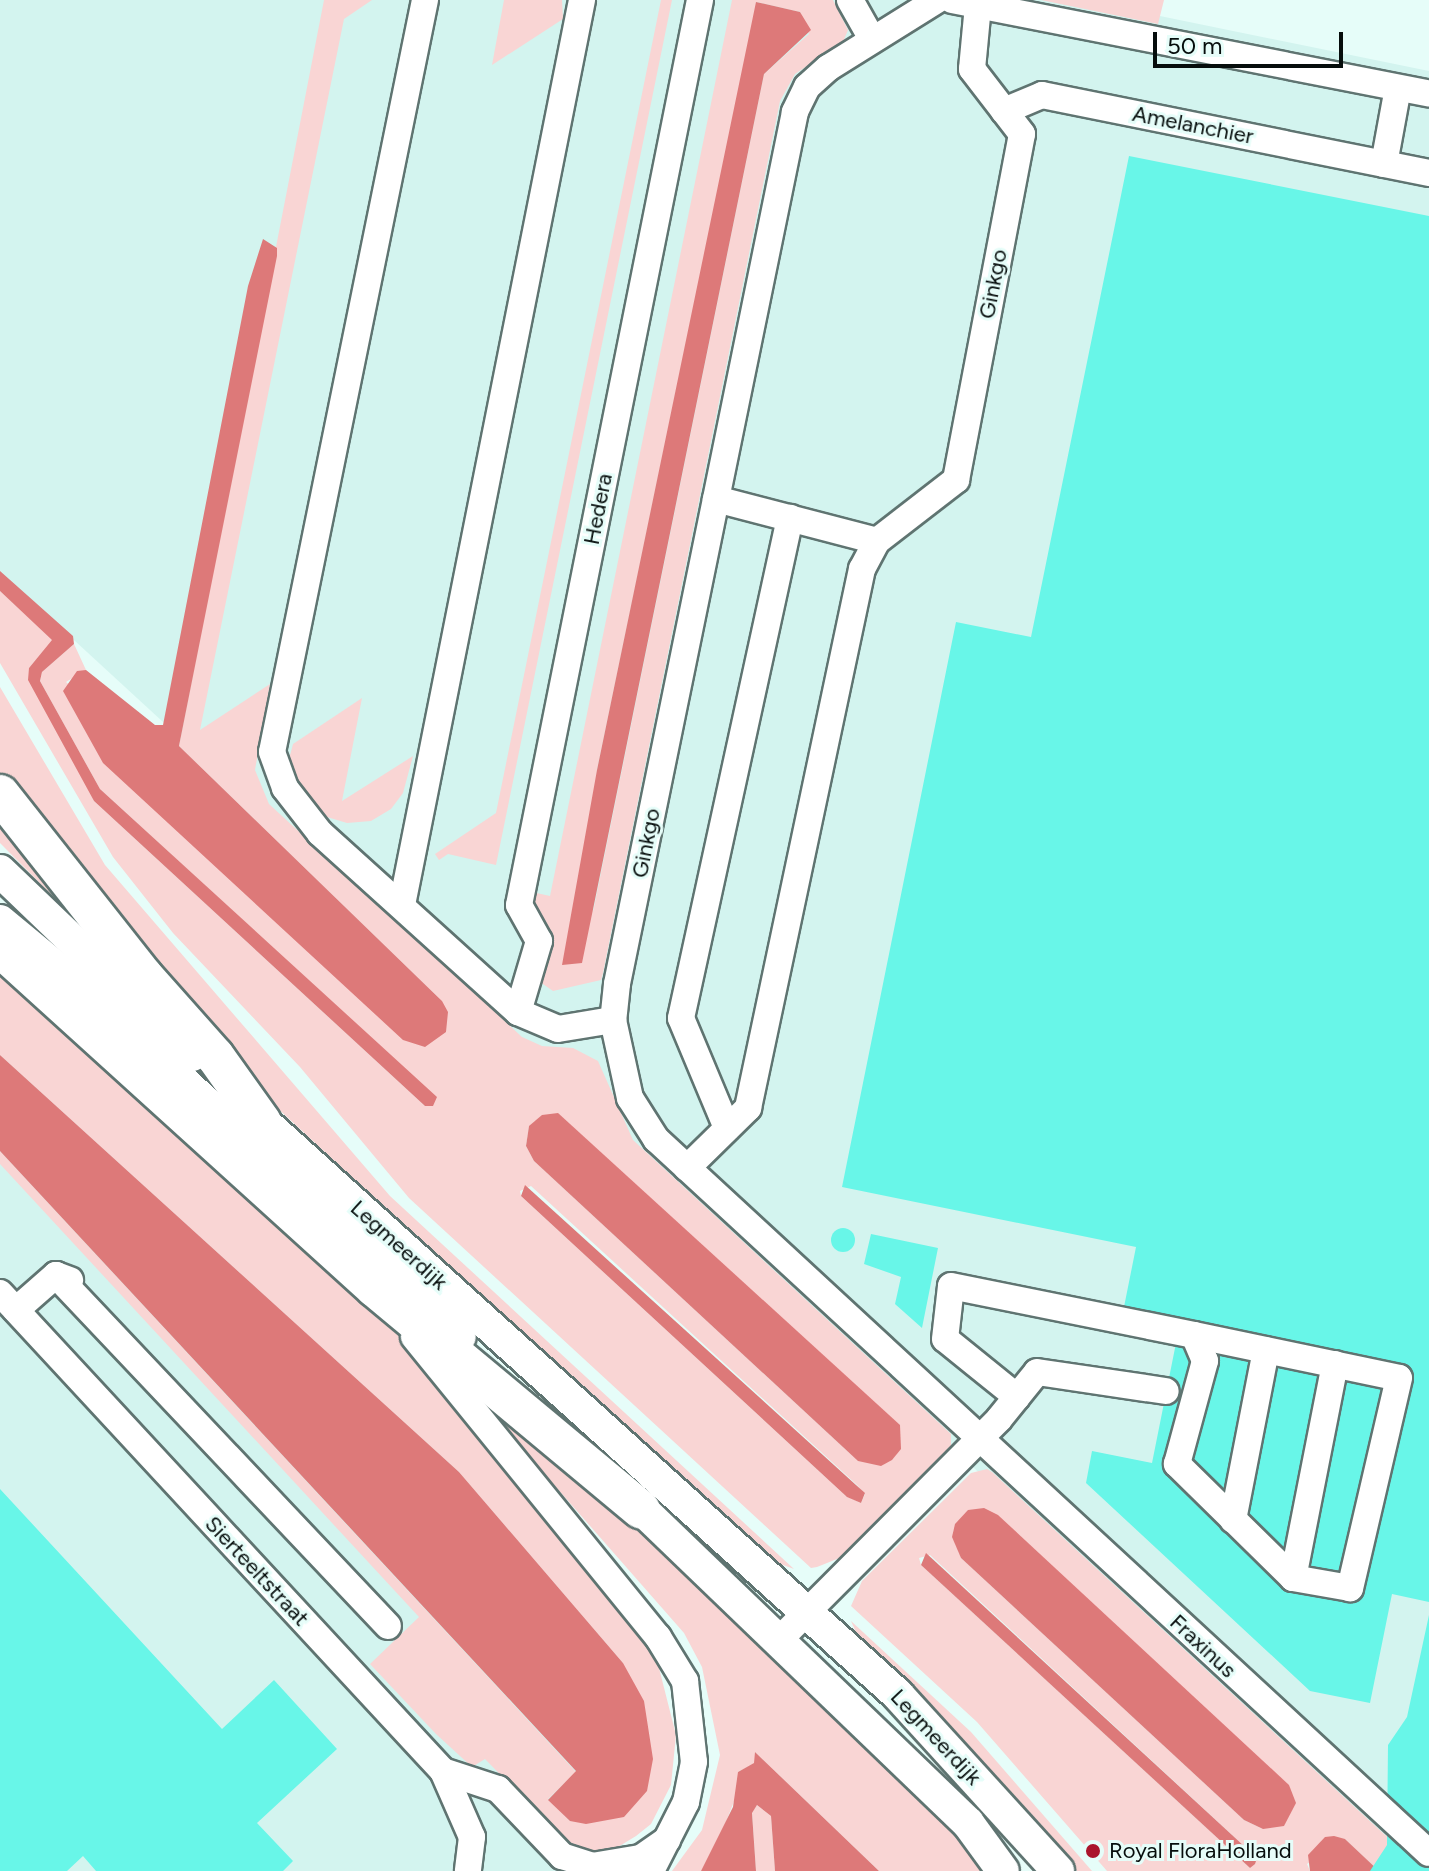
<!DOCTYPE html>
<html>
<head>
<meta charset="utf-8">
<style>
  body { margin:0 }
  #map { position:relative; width:1429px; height:1871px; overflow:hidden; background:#e6fdf9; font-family:Figtree,sans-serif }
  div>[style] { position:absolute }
  .built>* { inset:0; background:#d3f4ef }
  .green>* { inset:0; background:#f9d5d4 }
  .water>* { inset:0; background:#dd7979 }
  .building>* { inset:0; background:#68f6e8 }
  .round { border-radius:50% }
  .roads { filter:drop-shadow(2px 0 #5f7471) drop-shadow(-2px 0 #5f7471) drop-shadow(0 2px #5f7471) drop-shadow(0 -2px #5f7471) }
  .minor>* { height:26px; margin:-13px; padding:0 13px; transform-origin:13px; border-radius:13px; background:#fff }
  .major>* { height:32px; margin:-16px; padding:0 16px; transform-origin:16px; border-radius:16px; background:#fff }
  .highway>* { height:38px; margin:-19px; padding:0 19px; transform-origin:19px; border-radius:19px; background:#fff }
  .dots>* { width:22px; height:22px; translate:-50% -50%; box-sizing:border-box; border:4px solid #e6fdf9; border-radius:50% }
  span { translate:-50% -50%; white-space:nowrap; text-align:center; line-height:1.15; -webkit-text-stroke:6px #e6fdf9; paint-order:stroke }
  .street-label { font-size:22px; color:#060d0c }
  .poi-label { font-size:22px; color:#060d0c }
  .left { translate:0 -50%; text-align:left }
  .scale { position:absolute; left:1153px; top:32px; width:190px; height:36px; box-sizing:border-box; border:4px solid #060d0c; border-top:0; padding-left:10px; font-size:24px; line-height:28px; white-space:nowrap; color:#060d0c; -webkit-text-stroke:6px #e6fdf9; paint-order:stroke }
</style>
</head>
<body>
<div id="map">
  <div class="built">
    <div style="clip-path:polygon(0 0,1082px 0,1429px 71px,1429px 1871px,1412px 1871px,0 572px)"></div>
    <div style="clip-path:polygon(0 1116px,598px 1794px,636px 1871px,0 1871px)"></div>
  </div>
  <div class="green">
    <div style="clip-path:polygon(evenodd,324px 0,372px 0,344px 19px,200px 730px,270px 684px,255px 770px,269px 804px,522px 1037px,542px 1046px,573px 1048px,598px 1061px,633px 1140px,951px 1434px,951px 1450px,842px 1557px,817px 1567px,811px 1568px,409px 1198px,300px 1067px,173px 933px,113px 857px,0 663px,0 591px,53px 640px,29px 668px,94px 801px,425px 1106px,436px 1097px,100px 789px,40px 681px,42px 672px,74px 644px,86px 670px,66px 682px,442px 1001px,179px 746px,324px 0,529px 1126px,858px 1461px,534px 1161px,526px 1146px,529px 1126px,324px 0,531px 1186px,857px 1485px,865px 1494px,861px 1503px,846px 1496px,521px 1196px,520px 1191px,531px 1186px)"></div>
    <div style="clip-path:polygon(504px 0,562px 0,563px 19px,492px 65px)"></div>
    <div style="clip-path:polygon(661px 0,672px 0,496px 865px,448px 854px,439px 860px,435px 854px,496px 813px)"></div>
    <div style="clip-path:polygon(evenodd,732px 0,833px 0,848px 30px,843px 42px,795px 74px,780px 101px,603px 973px,601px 980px,553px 991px,540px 982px,549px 934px,533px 907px,532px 892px,550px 896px,732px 0,757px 2px,800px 12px,809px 34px,764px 74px,593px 912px,597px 770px,757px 2px)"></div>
    <div style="clip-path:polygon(1041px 0,1164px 0,1158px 24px)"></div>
    <div style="clip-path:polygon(0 687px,105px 865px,390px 1196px,794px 1569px,764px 1558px,261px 1093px,0 783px)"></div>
    <div style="clip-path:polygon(362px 698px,342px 801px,413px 756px,403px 793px,391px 809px,371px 821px,347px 823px,327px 817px,301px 796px,289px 759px,293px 744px)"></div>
    <div style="clip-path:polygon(0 806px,134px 978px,0 843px)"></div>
    <div style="clip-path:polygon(0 953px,374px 1309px,454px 1394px,645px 1639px,658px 1664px,676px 1735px,671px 1785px,651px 1824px,636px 1836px,613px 1850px,587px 1854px,567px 1843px,485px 1759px,472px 1767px,436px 1734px,370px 1664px,419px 1617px,0 1164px,0 1151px,576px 1772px,548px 1799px,570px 1821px,623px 1663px,459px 1472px,0 1055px)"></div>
    <div style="clip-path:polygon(469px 1388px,579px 1467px,957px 1832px,986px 1871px,879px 1871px,755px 1752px,755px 1763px,738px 1772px,740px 1786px,713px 1855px,701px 1871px,672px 1871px,702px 1830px,720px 1755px,702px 1667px,684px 1633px)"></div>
    <div style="clip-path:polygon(evenodd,987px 1469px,992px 1472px,1424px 1871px,1379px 1871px,1345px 1839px,1307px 1864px,1310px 1871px,1107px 1871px,977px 1722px,851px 1606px,862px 1581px,971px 1473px,987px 1469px,953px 1530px,1263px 1829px,1244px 1820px,961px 1558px,953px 1530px,987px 1469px,930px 1555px,1257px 1858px,1250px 1868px,921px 1565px,919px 1558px,930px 1555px)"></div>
    <div style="clip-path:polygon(851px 1621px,971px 1732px,1092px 1871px,1077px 1871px,859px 1639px)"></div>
    <div style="clip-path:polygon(757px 1805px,771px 1816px,775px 1871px,756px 1871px,752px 1812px)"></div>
  </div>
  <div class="water">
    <div style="clip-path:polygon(756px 2px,800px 12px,811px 30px,764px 74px,582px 963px,562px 965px,597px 770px)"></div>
    <div style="clip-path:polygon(263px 239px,277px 248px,277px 256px,179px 746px,442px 1001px,448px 1012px,446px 1032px,425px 1047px,403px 1040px,103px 763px,63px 691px,77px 671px,86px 670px,155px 725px,163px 725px,248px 286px)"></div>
    <div style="clip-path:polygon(0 571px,73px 636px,74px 644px,42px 672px,40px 681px,100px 789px,437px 1097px,433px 1106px,425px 1106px,94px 801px,28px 680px,29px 668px,52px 640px,0 591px)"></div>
    <div style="clip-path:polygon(0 1055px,459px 1472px,623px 1663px,644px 1701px,653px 1759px,647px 1791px,624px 1817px,586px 1824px,570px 1821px,548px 1800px,576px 1771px,0 1151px)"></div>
    <div style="clip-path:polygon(558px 1113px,900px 1425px,901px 1449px,892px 1460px,881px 1466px,858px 1461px,534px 1161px,526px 1146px,529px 1126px,542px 1115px)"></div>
    <div style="clip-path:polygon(525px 1185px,856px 1485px,865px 1493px,861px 1503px,847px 1497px,521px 1196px)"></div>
    <div style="clip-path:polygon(984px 1508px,998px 1515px,1289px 1785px,1296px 1803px,1284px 1826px,1263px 1829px,1244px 1820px,961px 1558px,952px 1537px,955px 1524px,968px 1510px)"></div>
    <div style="clip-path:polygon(926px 1553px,1257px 1858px,1255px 1864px,1250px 1868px,921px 1565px)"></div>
    <div style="clip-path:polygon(755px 1752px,879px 1871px,775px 1871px,771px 1816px,757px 1805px,752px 1813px,756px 1871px,701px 1871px,733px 1807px,738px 1772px,754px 1763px)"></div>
    <div style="clip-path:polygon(1334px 1836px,1345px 1839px,1379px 1871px,1310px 1871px,1308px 1855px,1325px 1837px)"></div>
  </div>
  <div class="building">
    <div style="clip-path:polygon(1129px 156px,1429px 216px,1429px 1602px,1392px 1594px,1370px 1703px,1310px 1691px,1086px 1483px,1092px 1451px,1152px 1463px,1181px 1318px,1124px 1307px,1136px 1247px,842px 1187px,956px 622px,1031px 637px)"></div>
    <div class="round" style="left:831px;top:1228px;width:24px;height:24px"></div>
    <div style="clip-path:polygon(871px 1234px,938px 1248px,922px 1328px,895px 1304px,901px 1277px,864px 1264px)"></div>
    <div style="clip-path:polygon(0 1489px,222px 1729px,274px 1680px,337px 1749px,257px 1823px,293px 1861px,283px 1871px,96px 1871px,83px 1856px,67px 1871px,0 1871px)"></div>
    <div style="clip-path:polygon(1429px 1615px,1429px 1871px,1370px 1871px,1387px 1845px,1388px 1745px,1407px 1717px)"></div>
  </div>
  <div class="roads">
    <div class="minor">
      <div style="left:425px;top:0;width:767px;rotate:101.5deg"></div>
      <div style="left:272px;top:752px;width:38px;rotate:70deg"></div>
      <div style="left:285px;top:788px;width:57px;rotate:52.1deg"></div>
      <div style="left:320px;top:833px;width:267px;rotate:42.1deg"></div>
      <div style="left:518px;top:1012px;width:43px;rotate:23deg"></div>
      <div style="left:558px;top:1029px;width:56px;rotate:-9.3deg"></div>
      <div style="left:850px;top:0;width:45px;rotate:60.6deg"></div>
      <div style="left:937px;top:0;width:128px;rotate:148deg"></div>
      <div style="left:828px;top:68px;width:28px;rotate:138deg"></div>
      <div style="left:807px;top:87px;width:28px;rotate:116deg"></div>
      <div style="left:795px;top:112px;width:890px;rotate:101.54deg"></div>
      <div style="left:617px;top:984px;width:36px;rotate:96deg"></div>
      <div style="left:613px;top:1020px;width:80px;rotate:77.7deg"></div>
      <div style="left:630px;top:1098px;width:49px;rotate:57.6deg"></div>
      <div style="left:656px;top:1139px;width:1052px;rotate:42.73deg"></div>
      <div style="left:952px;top:0;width:486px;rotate:11.1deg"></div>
      <div style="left:1004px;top:111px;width:41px;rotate:-22.8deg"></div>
      <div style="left:1042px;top:95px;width:395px;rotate:11.4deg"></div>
      <div style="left:1384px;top:164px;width:77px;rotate:-79.6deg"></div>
      <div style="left:716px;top:499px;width:166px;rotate:14.6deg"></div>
      <div style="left:402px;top:905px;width:923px;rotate:-78.75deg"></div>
      <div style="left:518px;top:1012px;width:74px;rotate:-73.5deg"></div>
      <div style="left:539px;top:941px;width:41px;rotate:-119.1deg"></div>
      <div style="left:519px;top:905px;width:923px;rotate:-78.69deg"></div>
      <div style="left:727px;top:1128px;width:119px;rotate:-112.7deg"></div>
      <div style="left:681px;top:1018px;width:512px;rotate:-77.7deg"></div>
      <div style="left:687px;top:1168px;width:86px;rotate:-44.5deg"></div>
      <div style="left:748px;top:1108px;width:551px;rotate:-78.06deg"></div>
      <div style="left:862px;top:569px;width:32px;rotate:-62deg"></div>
      <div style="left:877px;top:541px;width:100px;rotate:-37.7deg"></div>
      <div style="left:956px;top:480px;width:352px;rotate:-79.2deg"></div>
      <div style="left:1022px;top:134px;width:82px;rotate:-127.6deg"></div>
      <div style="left:972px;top:69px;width:64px;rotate:-84.6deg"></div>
      <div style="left:56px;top:1275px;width:483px;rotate:46.6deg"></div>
      <div style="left:0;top:1293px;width:652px;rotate:47.18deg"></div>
      <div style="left:443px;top:1771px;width:72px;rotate:66.3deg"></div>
      <div style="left:472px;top:1837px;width:34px;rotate:97deg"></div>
      <div style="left:16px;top:1310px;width:53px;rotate:-41.2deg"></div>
      <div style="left:56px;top:1275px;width:15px;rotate:20deg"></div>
      <div style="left:414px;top:1337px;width:387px;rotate:50.9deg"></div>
      <div style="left:658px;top:1637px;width:52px;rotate:58.5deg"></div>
      <div style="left:685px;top:1681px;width:81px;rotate:83.7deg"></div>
      <div style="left:694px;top:1762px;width:41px;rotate:101.3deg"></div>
      <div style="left:686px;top:1802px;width:77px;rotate:116.9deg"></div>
      <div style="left:1017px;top:1397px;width:92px;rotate:-141.1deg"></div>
      <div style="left:945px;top:1339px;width:53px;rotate:-83.5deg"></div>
      <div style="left:951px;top:1286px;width:248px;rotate:11.4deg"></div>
      <div style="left:1194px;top:1335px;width:209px;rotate:11.8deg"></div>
      <div style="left:1399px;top:1378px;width:216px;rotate:103.1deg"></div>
      <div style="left:1350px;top:1588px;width:58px;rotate:-170deg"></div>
      <div style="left:1293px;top:1578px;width:163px;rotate:-135.5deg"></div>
      <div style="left:1177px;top:1464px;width:107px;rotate:-74.8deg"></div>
      <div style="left:1205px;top:1361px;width:28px;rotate:-113deg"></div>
      <div style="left:1233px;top:1520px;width:173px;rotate:-79deg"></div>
      <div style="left:1293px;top:1578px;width:218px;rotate:-78.9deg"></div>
      <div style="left:780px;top:1639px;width:310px;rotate:-45.1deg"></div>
      <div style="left:999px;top:1419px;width:60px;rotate:-51deg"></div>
      <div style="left:1037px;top:1372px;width:130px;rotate:8.4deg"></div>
      <div style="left:443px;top:1771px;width:58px;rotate:18.1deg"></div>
      <div style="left:498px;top:1789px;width:93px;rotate:46.3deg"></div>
      <div style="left:562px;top:1856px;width:32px;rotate:18deg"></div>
      <div style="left:592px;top:1866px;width:50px;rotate:-9.3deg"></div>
      <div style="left:641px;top:1858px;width:32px;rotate:-35deg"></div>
    </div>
    <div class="major">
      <div style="left:0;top:871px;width:266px;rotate:43.8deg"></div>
      <div style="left:0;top:921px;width:113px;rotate:39.6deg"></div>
      <div style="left:87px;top:993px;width:507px;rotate:42.68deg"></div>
      <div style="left:246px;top:1106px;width:879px;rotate:42.09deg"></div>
      <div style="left:898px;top:1695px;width:238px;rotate:47.7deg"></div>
      <div style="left:625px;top:1493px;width:476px;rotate:43.9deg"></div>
      <div style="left:968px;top:1823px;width:59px;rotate:53.9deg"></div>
    </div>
    <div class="highway">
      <div style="left:0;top:794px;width:231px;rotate:51.7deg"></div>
      <div style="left:143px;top:975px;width:108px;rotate:48.4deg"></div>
      <div style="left:215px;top:1056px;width:81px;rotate:54.5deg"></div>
      <div style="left:0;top:948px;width:506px;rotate:42.2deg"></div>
      <div style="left:375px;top:1288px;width:346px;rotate:39.8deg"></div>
    </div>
  </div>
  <div class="dots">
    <div style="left:1093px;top:1851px;background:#aa142c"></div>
  </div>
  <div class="street-label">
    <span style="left:1193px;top:125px;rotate:11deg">Amelanchier</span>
    <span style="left:993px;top:284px;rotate:-79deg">Ginkgo</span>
    <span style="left:598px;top:509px;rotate:-79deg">Hedera</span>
    <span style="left:646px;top:843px;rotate:-79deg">Ginkgo</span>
    <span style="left:399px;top:1245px;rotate:42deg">Legmeerdijk</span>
    <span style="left:257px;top:1571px;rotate:47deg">Sierteeltstraat</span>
    <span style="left:1203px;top:1646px;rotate:43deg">Fraxinus</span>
    <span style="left:936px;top:1737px;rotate:47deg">Legmeerdijk</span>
  </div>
  <div class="poi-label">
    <span class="left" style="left:1109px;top:1851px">Royal FloraHolland</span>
  </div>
  <div class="scale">50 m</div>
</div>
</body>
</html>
